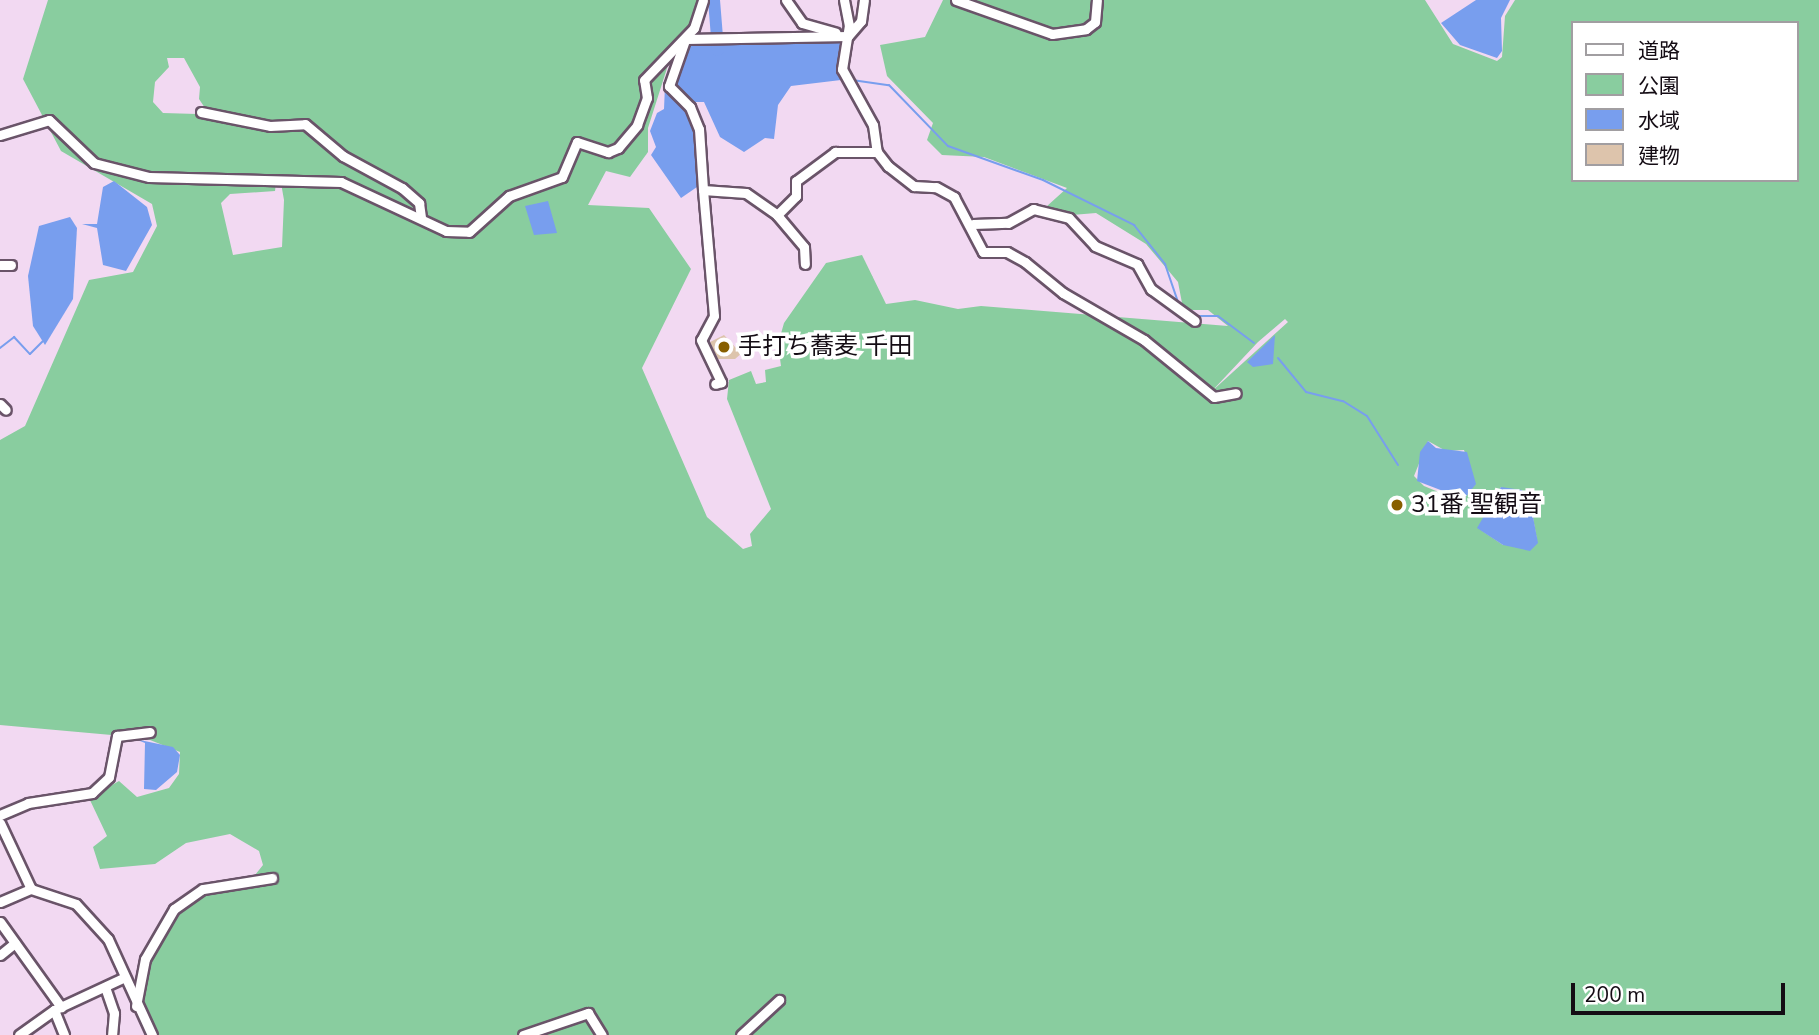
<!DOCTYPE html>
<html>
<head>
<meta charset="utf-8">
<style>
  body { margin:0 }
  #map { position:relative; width:1819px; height:1035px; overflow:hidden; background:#f2d9f2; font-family:"Nunito Sans","Noto Sans JP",sans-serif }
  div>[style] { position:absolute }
  .green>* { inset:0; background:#89cd9f }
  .water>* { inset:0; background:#789eee }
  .stream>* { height:2px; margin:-1px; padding:0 1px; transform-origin:1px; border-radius:1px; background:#789eee }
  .river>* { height:12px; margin:-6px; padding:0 6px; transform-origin:6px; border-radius:6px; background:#789eee }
  .building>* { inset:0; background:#ddc4ac }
  .roads { filter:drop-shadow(2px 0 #6a5469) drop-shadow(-2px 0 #6a5469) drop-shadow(0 2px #6a5469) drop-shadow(0 -2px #6a5469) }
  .minor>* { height:9px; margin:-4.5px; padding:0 4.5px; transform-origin:4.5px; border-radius:4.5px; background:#fff }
  .dots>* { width:19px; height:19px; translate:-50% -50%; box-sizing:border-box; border:4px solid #fff; border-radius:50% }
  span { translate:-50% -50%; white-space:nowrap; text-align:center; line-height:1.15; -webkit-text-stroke:7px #fff; paint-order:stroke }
  .poi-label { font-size:24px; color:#140c14 }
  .left { translate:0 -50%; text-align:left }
  .legend { position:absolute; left:1571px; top:21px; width:228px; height:161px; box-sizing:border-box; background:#fff; border:2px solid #a19ea1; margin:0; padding:9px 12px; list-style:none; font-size:21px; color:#140c14 }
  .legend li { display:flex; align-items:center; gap:14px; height:35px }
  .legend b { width:35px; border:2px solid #a19ea1 }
  .scale { position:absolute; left:1571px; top:983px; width:214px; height:32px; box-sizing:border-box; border:4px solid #140c14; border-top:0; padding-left:9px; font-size:21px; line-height:24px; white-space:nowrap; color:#140c14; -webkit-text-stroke:5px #fff; paint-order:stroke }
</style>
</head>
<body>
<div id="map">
  <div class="green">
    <div style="clip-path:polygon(evenodd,48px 0,698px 0,691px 25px,675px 43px,648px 128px,648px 152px,630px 177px,606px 171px,588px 205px,649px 208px,691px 269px,642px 368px,707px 517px,743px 549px,752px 546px,750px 534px,771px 509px,727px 399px,729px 380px,751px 371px,756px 384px,766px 382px,765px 370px,781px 366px,778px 344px,784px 323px,826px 263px,862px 255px,886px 304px,915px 300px,958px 309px,981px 306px,1228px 326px,1208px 310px,1190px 310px,1182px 303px,1178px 282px,1146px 244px,1096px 213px,1072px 215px,1046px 207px,1067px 188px,984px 157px,942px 155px,927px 140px,933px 123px,887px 76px,880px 45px,925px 37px,943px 0,1425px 0,1453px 44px,1497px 61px,1502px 57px,1505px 16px,1515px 0,1819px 0,1819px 1035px,156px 1035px,144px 1006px,147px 970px,169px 923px,194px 897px,251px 880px,263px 865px,259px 851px,230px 834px,186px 843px,155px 864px,100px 869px,93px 847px,107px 836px,89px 798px,119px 781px,137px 797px,169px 788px,179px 774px,180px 752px,145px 738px,0 725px,0 440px,25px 426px,89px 280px,133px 272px,157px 226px,152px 204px,61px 151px,23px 79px,48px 0,1572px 23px,1796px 23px,1796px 180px,1572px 180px,1572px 23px,48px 0,167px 58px,184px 58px,200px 87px,199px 99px,205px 108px,197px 114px,163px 113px,153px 102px,155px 82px,169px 67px,167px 58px,48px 0,276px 183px,281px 183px,284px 200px,282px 247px,233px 255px,221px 203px,230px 194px,275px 191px,276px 183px,48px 0,1285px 319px,1288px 322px,1211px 392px,1258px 342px,1285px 319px,48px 0,1428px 441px,1446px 451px,1464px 450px,1474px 479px,1458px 500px,1424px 486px,1414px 476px,1428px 441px,48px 0,1501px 487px,1530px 501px,1537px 540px,1503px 545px,1478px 528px,1501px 487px)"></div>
  </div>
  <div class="water">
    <div style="clip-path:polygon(1476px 0,1510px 0,1501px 18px,1502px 51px,1497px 58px,1460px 45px,1441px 23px)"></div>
    <div style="clip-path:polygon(843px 42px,841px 80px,791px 86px,778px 105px,774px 139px,765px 138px,744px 152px,720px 137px,704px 102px,692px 102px,671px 84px,689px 43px)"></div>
    <div style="clip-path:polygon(665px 85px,689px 109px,695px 131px,697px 187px,681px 198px,651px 155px,656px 147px,650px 131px,657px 113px,664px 109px)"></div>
    <div style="clip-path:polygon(114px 181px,147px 207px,152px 225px,126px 271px,103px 265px,97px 228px,82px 224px,97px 224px,103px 187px)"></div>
    <div style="clip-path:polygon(548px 201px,557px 233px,534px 235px,525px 206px)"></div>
    <div style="clip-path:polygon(70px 217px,77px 228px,73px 299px,45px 345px,33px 326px,28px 276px,39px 226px)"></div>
    <div style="clip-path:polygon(1275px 335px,1273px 364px,1253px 367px,1247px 362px)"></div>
    <div style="clip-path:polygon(1428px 441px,1436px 448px,1467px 452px,1476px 484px,1464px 499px,1417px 481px,1420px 452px)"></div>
    <div style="clip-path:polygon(1501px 487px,1522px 490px,1530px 501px,1538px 543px,1530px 551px,1503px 545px,1477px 528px)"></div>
    <div style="clip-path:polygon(135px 739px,173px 747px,180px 755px,177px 772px,156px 790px,144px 789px,145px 743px)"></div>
  </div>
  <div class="stream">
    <div style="left:852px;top:80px;width:37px;rotate:8deg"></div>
    <div style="left:889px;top:85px;width:85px;rotate:46deg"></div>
    <div style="left:948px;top:146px;width:101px;rotate:19.7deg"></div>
    <div style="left:1043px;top:180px;width:102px;rotate:26.3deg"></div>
    <div style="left:1134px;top:225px;width:50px;rotate:51.5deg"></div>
    <div style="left:1165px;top:264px;width:40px;rotate:71.1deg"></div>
    <div style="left:1195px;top:316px;width:23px"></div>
    <div style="left:1218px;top:316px;width:45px;rotate:36.9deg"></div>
    <div style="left:0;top:348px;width:18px;rotate:-38deg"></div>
    <div style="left:14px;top:337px;width:23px;rotate:47deg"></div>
    <div style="left:30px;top:354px;width:18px;rotate:-45deg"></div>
    <div style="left:1278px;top:358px;width:44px;rotate:50.5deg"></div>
    <div style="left:1306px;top:392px;width:38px;rotate:14deg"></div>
    <div style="left:1343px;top:401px;width:28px;rotate:32deg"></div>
    <div style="left:1367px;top:416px;width:58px;rotate:57.7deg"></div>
  </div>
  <div class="river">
    <div style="left:714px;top:0;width:50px;rotate:85.4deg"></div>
  </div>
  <div class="building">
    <div style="clip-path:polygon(724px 335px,736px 348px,749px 347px,735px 359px,718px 359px,710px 342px)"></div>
  </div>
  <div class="roads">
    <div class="minor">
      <div style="left:786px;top:0;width:28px;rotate:55deg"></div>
      <div style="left:802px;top:23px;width:35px;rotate:16deg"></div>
      <div style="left:844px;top:0;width:25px;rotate:79deg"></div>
      <div style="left:849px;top:25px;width:45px;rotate:99deg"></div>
      <div style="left:842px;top:69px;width:64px;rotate:61deg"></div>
      <div style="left:873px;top:125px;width:27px;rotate:82deg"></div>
      <div style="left:877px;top:152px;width:18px;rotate:52deg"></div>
      <div style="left:888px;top:166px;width:33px;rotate:38deg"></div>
      <div style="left:914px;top:186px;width:22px;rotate:3deg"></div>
      <div style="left:936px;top:187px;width:21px;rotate:29deg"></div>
      <div style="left:954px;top:197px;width:62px;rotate:62.2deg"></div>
      <div style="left:983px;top:252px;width:24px"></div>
      <div style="left:1007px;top:252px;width:21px;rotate:29deg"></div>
      <div style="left:1025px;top:262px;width:49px;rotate:39.2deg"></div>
      <div style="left:1063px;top:293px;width:94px;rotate:30.1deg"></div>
      <div style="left:1144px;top:340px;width:90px;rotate:39.2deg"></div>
      <div style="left:1214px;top:397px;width:22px;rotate:-10deg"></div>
      <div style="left:956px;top:0;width:102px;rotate:19.5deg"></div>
      <div style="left:1052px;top:34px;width:34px;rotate:-8deg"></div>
      <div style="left:1086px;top:29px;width:11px;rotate:-38deg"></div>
      <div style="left:1095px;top:22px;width:22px;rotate:-85deg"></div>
      <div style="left:686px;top:39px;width:162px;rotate:-1.1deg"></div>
      <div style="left:848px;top:36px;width:20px;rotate:-49deg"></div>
      <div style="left:861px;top:21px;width:21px;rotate:-82deg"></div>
      <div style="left:685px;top:40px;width:49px;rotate:109.2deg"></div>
      <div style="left:669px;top:86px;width:30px;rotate:45deg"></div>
      <div style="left:690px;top:107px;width:24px;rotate:68deg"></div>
      <div style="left:699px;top:129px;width:61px;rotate:86.2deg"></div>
      <div style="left:703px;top:190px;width:43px;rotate:4deg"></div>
      <div style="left:746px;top:193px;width:38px;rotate:35deg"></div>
      <div style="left:777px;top:215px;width:27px;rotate:-45deg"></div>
      <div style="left:796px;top:196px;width:15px;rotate:-90deg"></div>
      <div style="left:796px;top:181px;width:49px;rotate:-36.6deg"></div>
      <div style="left:835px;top:152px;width:42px"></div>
      <div style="left:201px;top:112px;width:70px;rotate:11.5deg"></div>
      <div style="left:270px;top:126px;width:35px;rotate:-3deg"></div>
      <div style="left:305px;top:124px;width:50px;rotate:40.1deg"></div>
      <div style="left:343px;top:156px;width:67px;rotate:28.5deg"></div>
      <div style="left:402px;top:188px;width:23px;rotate:41deg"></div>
      <div style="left:419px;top:203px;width:15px;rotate:82deg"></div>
      <div style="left:0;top:135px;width:51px;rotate:-17deg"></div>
      <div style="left:49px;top:120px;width:62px;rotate:43.7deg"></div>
      <div style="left:94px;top:163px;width:57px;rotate:14.3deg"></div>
      <div style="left:149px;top:177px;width:192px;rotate:1.5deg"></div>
      <div style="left:341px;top:182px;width:116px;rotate:25deg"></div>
      <div style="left:446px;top:231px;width:23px;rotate:2deg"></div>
      <div style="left:469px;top:232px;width:54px;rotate:-42deg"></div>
      <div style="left:509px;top:196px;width:56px;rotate:-19.7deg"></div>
      <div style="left:562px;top:177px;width:38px;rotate:-67deg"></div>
      <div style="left:577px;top:142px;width:33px;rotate:18deg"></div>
      <div style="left:608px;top:152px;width:11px;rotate:-22deg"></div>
      <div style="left:618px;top:148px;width:30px;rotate:-50deg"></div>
      <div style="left:637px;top:125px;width:29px;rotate:-70deg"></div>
      <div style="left:647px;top:98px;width:18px;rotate:-99deg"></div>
      <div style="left:644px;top:80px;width:72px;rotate:-46.1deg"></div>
      <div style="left:694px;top:28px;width:29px;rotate:-72deg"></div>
      <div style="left:703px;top:190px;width:126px;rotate:85deg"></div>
      <div style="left:714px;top:316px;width:27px;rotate:118deg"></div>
      <div style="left:701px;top:340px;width:47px;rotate:64.5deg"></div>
      <div style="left:721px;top:382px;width:6px;rotate:162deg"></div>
      <div style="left:777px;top:215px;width:42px;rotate:49.8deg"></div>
      <div style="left:804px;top:247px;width:17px;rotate:87deg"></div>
      <div style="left:973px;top:224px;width:35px;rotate:-2deg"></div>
      <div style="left:1008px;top:223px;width:29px;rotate:-29deg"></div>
      <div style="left:1033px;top:209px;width:37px;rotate:14deg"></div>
      <div style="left:1069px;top:218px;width:38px;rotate:47deg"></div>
      <div style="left:1095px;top:246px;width:46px;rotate:23.2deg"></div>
      <div style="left:1137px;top:264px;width:29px;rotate:61deg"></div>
      <div style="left:1151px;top:289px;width:54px;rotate:36deg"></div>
      <div style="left:0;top:265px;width:11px"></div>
      <div style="left:0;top:404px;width:8px;rotate:45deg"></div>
      <div style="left:0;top:815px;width:30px;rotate:-23deg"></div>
      <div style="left:28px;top:803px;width:65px;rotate:-8.9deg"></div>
      <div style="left:92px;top:793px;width:23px;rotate:-43deg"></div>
      <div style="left:109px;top:777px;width:42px;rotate:-79deg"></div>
      <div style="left:117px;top:736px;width:33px;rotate:-7deg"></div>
      <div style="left:0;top:823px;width:73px;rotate:64.8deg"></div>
      <div style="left:31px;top:889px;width:47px;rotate:18.4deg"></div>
      <div style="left:76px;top:904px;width:47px;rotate:47.6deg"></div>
      <div style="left:108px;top:939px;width:106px;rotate:65.4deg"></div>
      <div style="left:0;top:902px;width:34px;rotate:-23deg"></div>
      <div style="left:0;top:922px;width:105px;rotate:54.3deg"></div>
      <div style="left:0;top:955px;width:19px;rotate:-39deg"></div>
      <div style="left:105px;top:987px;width:28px;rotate:71deg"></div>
      <div style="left:114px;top:1013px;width:22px;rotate:95deg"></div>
      <div style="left:136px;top:1006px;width:48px;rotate:-79.2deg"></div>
      <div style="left:145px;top:959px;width:58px;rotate:-59.9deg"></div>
      <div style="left:174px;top:909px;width:35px;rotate:-35deg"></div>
      <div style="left:203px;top:889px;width:70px;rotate:-9.1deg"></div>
      <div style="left:54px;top:1010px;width:27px;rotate:68deg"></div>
      <div style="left:19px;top:1035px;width:43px;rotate:-35.5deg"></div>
      <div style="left:54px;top:1010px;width:76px;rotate:-24.9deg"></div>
      <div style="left:523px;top:1035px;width:69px;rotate:-18.7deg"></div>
      <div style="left:588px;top:1013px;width:26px;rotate:58deg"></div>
      <div style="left:741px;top:1035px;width:52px;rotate:-42.6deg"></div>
    </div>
  </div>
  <div class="dots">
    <div style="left:724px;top:347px;background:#885f00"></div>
    <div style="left:1397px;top:505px;background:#885f00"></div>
  </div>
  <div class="poi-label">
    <span class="left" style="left:738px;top:347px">手打ち蕎麦 千田</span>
    <span class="left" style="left:1411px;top:505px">31番 聖観音</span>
  </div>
  <ul class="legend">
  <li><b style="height:9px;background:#fff"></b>道路</li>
  <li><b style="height:19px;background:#89cd9f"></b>公園</li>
  <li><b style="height:19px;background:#789eee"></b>水域</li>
  <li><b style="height:19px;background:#ddc4ac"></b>建物</li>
  </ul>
  <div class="scale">200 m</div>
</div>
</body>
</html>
